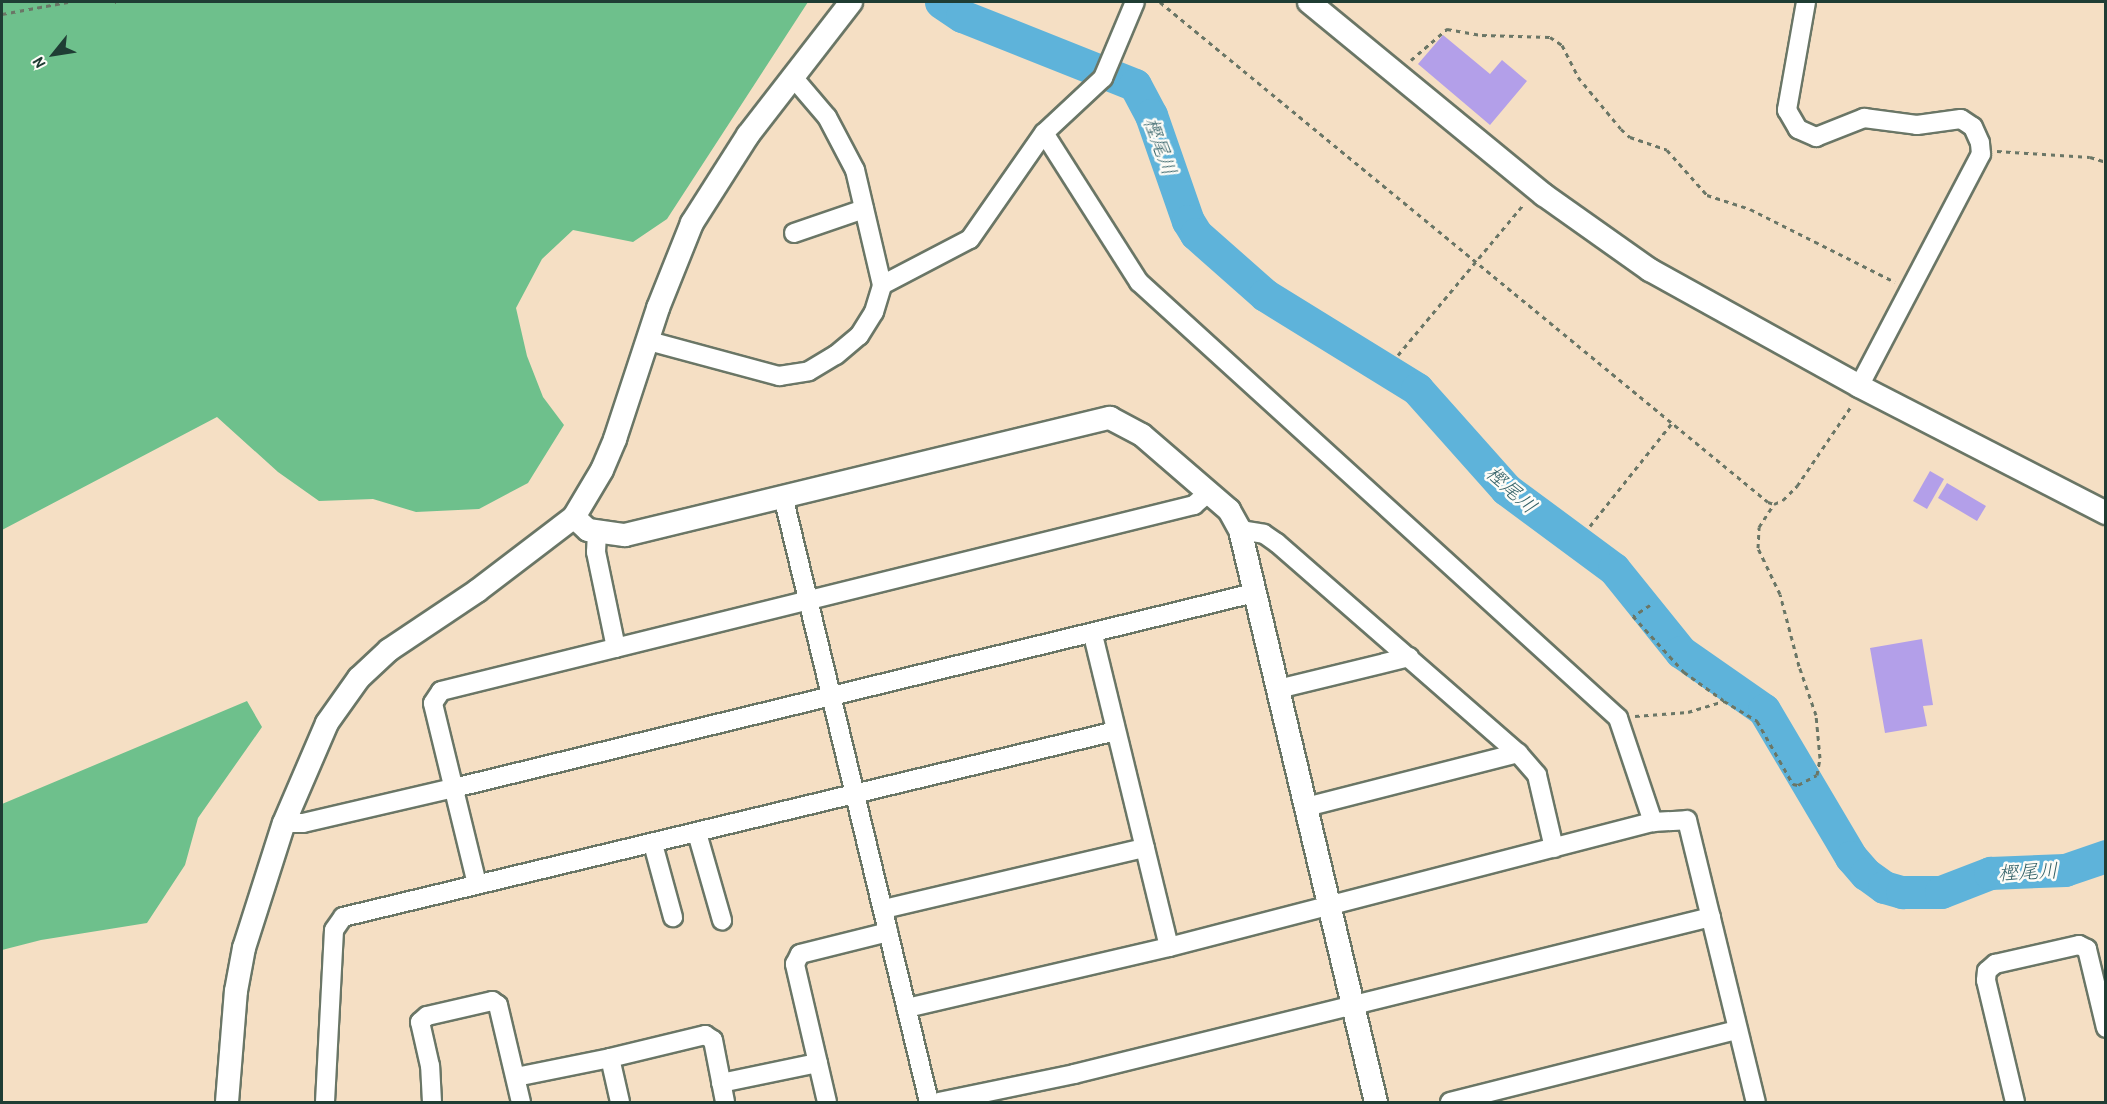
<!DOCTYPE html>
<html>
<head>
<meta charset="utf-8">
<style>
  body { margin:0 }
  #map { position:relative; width:2107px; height:1104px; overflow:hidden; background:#f5dfc4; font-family:"Patrick Hand","Klee One",sans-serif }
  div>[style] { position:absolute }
  .forest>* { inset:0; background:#6ec08c }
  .river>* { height:33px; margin:-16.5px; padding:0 16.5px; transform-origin:16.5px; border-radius:16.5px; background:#5eb3da }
  .building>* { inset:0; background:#b39fe9 }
  .path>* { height:3px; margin-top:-1.5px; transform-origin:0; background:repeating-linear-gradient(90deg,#6a7666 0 4.5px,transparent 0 9px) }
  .roads { filter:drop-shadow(2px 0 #6a7666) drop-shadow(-2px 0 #6a7666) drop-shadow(0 2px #6a7666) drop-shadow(0 -2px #6a7666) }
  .minor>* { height:18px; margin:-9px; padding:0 9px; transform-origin:9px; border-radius:9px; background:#fff }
  .tertiary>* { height:22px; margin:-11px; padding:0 11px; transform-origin:11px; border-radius:11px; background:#fff }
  span { translate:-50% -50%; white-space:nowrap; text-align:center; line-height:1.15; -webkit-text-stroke:5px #fdfcf7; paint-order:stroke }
  .water-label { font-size:20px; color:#326066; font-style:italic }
  .frame { position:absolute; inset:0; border:3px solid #1f3d34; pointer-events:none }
  .north { position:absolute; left:24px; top:24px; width:60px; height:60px; -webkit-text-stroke:4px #fdfcf7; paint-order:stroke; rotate:240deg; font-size:16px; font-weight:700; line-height:24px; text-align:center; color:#1f3d34 }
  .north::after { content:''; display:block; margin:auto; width:21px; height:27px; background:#1f3d34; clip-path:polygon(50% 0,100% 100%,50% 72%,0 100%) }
</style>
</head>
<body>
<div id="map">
  <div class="forest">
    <div style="clip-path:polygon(2px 2px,808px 2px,667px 219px,633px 242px,573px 230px,542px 259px,516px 308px,527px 356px,543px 397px,564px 425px,528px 483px,479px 509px,416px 512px,373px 499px,319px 501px,278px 472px,217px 417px,2px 530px)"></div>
    <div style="clip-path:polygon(247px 701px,262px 727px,198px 818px,185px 865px,147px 923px,41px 940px,2px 950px,2px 954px,2px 804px)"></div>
  </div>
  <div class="river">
    <div style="left:941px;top:2px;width:25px;rotate:34deg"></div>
    <div style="left:962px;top:16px;width:186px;rotate:21.7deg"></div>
    <div style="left:1135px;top:85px;width:34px;rotate:62deg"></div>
    <div style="left:1151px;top:115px;width:112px;rotate:70.8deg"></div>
    <div style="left:1188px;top:221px;width:15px;rotate:58deg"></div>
    <div style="left:1196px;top:234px;width:92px;rotate:41.5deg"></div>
    <div style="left:1265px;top:295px;width:179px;rotate:31.7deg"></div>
    <div style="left:1417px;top:389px;width:134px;rotate:48.3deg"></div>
    <div style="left:1506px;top:489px;width:134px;rotate:36.5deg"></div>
    <div style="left:1614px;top:569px;width:107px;rotate:51.1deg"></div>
    <div style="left:1681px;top:652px;width:101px;rotate:34.9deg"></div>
    <div style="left:1764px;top:710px;width:171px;rotate:59.4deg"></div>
    <div style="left:1851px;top:857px;width:23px;rotate:49deg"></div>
    <div style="left:1866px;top:874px;width:22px;rotate:36deg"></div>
    <div style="left:1884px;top:887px;width:19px;rotate:16deg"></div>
    <div style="left:1902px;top:892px;width:39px"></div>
    <div style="left:1941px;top:892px;width:53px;rotate:-21.2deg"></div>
    <div style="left:1990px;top:873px;width:75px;rotate:-2.3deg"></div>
    <div style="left:2065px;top:870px;width:43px;rotate:-18.9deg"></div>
  </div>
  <div class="building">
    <div style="clip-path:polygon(1443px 35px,1490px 74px,1502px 60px,1527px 81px,1490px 125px,1418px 64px)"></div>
    <div style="clip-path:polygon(1930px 471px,1944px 479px,1927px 509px,1913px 501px)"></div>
    <div style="clip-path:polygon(1947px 483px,1986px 506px,1977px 521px,1938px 498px)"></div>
    <div style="clip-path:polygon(1922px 639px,1933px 705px,1923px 706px,1927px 726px,1885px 733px,1870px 648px)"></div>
  </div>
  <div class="path">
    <div style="left:115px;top:2px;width:1px"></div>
    <div style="left:1160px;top:2px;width:787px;rotate:39.43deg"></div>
    <div style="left:1768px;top:502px;width:6px;rotate:18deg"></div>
    <div style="left:1774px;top:504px;width:10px;rotate:-24deg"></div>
    <div style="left:1783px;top:500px;width:20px;rotate:-45deg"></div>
    <div style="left:1797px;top:486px;width:98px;rotate:-55.8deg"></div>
    <div style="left:2px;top:14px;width:67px;rotate:-10.3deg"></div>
    <div style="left:1411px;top:60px;width:48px;rotate:-40.7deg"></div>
    <div style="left:1447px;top:29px;width:36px;rotate:10deg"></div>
    <div style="left:1482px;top:35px;width:68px;rotate:1.7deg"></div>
    <div style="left:1550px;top:37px;width:14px;rotate:34deg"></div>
    <div style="left:1562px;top:45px;width:36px;rotate:63deg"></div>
    <div style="left:1578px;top:77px;width:67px;rotate:50.4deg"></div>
    <div style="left:1621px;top:129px;width:12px;rotate:42deg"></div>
    <div style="left:1630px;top:137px;width:39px;rotate:19deg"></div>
    <div style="left:1667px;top:150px;width:60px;rotate:48.4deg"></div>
    <div style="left:1707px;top:195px;width:45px;rotate:18deg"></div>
    <div style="left:1750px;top:209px;width:162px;rotate:26.7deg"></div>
    <div style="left:1997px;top:151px;width:93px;rotate:3.7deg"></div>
    <div style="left:2090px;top:157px;width:17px;rotate:17deg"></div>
    <div style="left:1398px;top:355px;width:197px;rotate:-50.2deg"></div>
    <div style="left:1590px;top:526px;width:132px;rotate:-51.5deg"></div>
    <div style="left:1650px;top:605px;width:20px;rotate:147deg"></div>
    <div style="left:1633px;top:616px;width:76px;rotate:47.7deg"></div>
    <div style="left:1684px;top:672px;width:48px;rotate:35.7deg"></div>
    <div style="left:1635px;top:716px;width:53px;rotate:-4.3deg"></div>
    <div style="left:1688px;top:712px;width:38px;rotate:-17deg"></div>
    <div style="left:1724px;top:701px;width:39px;rotate:31deg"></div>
    <div style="left:1757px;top:721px;width:73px;rotate:60.3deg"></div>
    <div style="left:1793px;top:784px;width:5px;rotate:11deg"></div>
    <div style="left:1798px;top:785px;width:21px;rotate:-28deg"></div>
    <div style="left:1817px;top:775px;width:17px;rotate:-80deg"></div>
    <div style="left:1820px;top:758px;width:43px;rotate:-95.3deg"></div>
    <div style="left:1816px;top:715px;width:52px;rotate:-109.1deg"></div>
    <div style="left:1799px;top:666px;width:74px;rotate:-104.8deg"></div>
    <div style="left:1780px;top:594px;width:51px;rotate:-115.6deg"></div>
    <div style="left:1758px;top:548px;width:21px;rotate:-87deg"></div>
    <div style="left:1759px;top:527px;width:27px;rotate:-57deg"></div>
  </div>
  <div class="roads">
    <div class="minor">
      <div style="left:1806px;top:2px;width:110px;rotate:100deg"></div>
      <div style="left:1787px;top:110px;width:22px;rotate:60deg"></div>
      <div style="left:1798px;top:129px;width:20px;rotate:24deg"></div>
      <div style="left:1816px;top:137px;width:52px;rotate:-21.6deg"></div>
      <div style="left:1864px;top:118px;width:53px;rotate:7.5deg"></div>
      <div style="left:1917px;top:125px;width:44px;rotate:-7.8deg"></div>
      <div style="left:1961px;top:119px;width:14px;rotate:34deg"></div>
      <div style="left:1973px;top:127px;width:17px;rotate:66deg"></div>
      <div style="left:1980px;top:143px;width:11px;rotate:85deg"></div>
      <div style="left:1981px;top:154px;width:262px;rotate:117.7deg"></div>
      <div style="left:1044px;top:133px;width:177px;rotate:57.5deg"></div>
      <div style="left:1139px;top:282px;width:648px;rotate:42.31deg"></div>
      <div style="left:1618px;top:718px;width:110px;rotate:71.4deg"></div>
      <div style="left:794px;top:233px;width:74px;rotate:-18.9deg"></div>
      <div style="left:882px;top:285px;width:99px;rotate:-27.6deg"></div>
      <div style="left:970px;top:239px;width:129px;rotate:-55.1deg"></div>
      <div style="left:1044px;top:133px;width:81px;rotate:-43deg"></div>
      <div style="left:1103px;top:78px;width:82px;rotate:-67.2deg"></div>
      <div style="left:649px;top:341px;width:135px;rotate:15.1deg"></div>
      <div style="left:779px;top:376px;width:30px;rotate:-9deg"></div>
      <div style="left:809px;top:371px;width:31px;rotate:-31deg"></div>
      <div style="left:836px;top:355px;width:30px;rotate:-40deg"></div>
      <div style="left:859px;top:336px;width:28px;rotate:-58deg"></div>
      <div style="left:874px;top:312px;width:28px;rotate:-73deg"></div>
      <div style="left:882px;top:285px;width:118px;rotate:-103.2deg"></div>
      <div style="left:855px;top:170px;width:60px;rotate:-117.8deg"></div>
      <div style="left:827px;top:117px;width:54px;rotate:-130.5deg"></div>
      <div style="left:783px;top:496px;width:623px;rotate:76.45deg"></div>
      <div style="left:1240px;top:530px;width:24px;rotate:9deg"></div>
      <div style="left:1264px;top:534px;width:16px;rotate:35deg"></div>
      <div style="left:1277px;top:543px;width:320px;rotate:41.1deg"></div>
      <div style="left:1518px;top:753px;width:29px;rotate:49deg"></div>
      <div style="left:1537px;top:775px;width:75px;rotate:76.9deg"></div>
      <div style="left:597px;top:533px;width:19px;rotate:93deg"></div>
      <div style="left:596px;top:552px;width:98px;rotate:78.2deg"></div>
      <div style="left:1093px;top:635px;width:321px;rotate:76.3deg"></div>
      <div style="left:1278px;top:689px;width:135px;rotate:-13.7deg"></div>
      <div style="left:1306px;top:807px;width:219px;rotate:-14.3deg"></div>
      <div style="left:284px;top:823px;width:19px"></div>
      <div style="left:303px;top:823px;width:155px;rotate:-13.1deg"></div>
      <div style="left:454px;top:788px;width:823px;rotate:-13.7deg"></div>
      <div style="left:697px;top:833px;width:91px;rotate:74deg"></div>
      <div style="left:653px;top:844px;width:76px;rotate:74.7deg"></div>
      <div style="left:477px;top:884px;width:186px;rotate:-103.7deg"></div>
      <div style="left:433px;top:703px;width:14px;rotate:-56deg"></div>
      <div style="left:441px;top:691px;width:776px;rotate:-13.87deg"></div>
      <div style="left:1194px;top:505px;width:20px;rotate:-41deg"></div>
      <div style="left:884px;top:909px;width:268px;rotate:-13.2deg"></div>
      <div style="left:907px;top:1008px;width:269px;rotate:-13.1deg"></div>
      <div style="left:1169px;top:947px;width:500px;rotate:-14.5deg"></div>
      <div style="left:1653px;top:822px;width:34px;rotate:-3deg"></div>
      <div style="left:1687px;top:820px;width:290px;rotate:76.3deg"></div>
      <div style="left:516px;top:1077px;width:96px;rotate:-11.4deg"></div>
      <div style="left:721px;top:1083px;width:99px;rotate:-11.7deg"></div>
      <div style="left:325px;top:1102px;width:172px;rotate:-87deg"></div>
      <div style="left:334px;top:930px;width:16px;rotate:-55deg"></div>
      <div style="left:343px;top:917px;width:795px;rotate:-13.53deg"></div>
      <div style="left:432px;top:1102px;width:36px;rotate:-93deg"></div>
      <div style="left:430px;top:1066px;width:45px;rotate:-102.8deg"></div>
      <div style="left:420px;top:1022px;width:9px;rotate:-41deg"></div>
      <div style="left:427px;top:1016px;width:67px;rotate:-13deg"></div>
      <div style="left:492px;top:1001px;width:7px;rotate:34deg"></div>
      <div style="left:498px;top:1005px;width:100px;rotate:76.7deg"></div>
      <div style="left:620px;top:1102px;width:45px;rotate:-102.8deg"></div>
      <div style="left:610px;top:1058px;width:98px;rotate:-13.6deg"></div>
      <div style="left:705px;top:1035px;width:9px;rotate:32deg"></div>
      <div style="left:713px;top:1040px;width:63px;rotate:79deg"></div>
      <div style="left:827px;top:1102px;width:142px;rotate:-103.1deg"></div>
      <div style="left:795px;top:964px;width:11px;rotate:-63deg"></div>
      <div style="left:800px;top:954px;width:91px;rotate:-14deg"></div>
      <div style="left:939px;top:1102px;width:138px;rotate:-11.7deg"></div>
      <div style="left:1074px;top:1074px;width:656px;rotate:-13.85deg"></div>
      <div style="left:1450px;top:1102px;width:296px;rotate:-14.1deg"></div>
      <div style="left:2015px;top:1102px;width:125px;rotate:-103.4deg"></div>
      <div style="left:1986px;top:980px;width:9px;rotate:-84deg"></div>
      <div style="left:1987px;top:971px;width:11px;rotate:-41deg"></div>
      <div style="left:1995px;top:964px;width:86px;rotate:-12.7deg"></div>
      <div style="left:2079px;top:945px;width:9px;rotate:27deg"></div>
      <div style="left:2087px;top:949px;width:81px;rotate:76.5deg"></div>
    </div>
    <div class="tertiary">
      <div style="left:1309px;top:2px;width:304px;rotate:39.4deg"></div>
      <div style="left:1544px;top:195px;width:130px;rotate:35.3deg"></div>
      <div style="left:1650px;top:270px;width:239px;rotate:29deg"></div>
      <div style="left:1859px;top:386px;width:278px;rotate:27.2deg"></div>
      <div style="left:574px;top:517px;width:19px;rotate:43deg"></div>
      <div style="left:588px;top:530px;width:37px;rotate:8deg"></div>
      <div style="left:625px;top:535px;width:499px;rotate:-13.6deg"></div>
      <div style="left:1110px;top:418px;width:36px;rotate:28deg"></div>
      <div style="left:1142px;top:435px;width:115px;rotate:40.8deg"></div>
      <div style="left:1229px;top:510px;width:23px;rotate:61deg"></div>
      <div style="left:1240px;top:530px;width:588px;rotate:76.63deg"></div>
      <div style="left:227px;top:1102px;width:111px;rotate:-85.4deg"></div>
      <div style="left:236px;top:991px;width:44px;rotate:-79.5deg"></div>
      <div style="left:244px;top:948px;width:131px;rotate:-72.3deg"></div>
      <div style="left:284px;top:823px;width:109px;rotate:-66.7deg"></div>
      <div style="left:327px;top:723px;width:55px;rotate:-54.6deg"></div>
      <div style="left:359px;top:678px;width:41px;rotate:-43deg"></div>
      <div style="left:389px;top:650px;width:106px;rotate:-33.8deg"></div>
      <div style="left:477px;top:591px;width:122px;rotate:-37.3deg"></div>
      <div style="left:574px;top:517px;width:55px;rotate:-59.2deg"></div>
      <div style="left:602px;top:470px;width:34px;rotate:-67deg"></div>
      <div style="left:615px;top:439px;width:138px;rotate:-71.8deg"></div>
      <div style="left:658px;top:308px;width:92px;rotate:-68.2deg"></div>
      <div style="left:692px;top:223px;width:104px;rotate:-57.5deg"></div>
      <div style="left:748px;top:135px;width:168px;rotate:-52.2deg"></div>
    </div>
  </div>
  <div class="water-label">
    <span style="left:1161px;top:146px;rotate:70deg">樫尾川</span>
    <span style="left:1512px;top:489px;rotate:42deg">樫尾川</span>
    <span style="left:2028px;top:871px;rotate:-3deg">樫尾川</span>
  </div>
  <div class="frame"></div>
  <div class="north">N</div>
</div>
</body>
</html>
